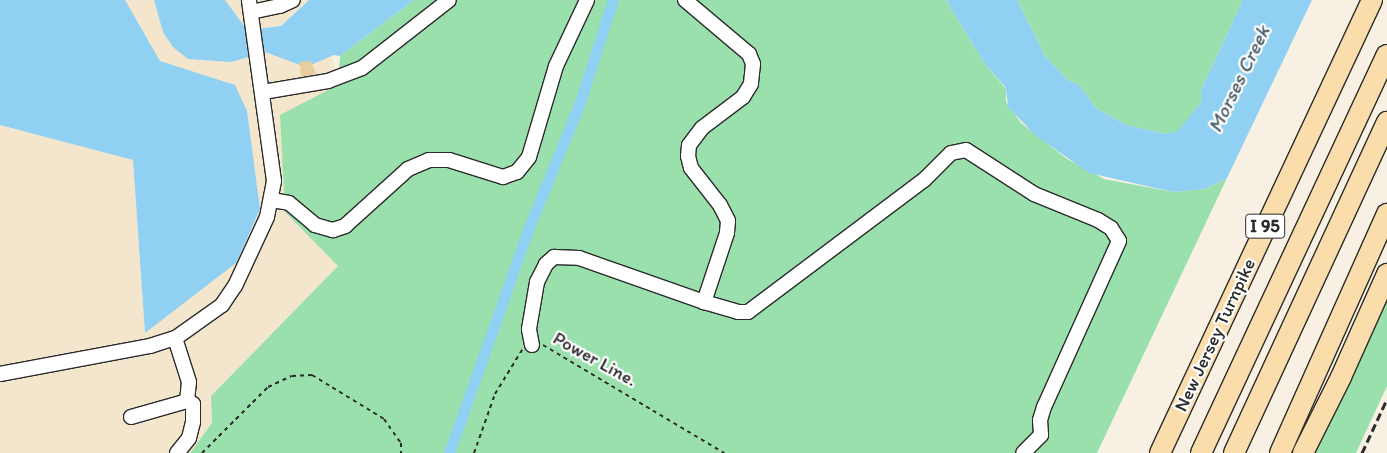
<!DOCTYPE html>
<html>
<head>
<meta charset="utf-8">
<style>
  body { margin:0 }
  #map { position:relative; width:1387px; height:453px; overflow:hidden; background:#f8f0e2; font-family:Itim,sans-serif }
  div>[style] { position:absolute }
  .built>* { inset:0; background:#f3e6cd }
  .green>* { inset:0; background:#9ae0ad }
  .water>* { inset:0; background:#90d0f2 }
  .canal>* { height:11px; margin:-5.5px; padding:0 5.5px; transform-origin:5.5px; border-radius:5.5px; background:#90d0f2 }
  .building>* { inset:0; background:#e8ce9d }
  .path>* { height:2px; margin-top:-1px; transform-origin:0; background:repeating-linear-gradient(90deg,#2b2b2b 0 4px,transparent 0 8px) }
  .roads { filter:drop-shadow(1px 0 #2b2b2b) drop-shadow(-1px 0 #2b2b2b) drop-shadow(0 1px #2b2b2b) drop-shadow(0 -1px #2b2b2b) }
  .minor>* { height:14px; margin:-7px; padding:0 7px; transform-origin:7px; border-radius:7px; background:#fff }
  .highway>* { height:20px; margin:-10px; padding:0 10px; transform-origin:10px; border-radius:10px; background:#faddab }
  .rail>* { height:3px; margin-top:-1.5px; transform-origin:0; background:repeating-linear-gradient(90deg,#2b2b2b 0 8px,transparent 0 12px) }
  span { translate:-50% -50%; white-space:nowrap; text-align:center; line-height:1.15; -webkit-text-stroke:4.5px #fff; paint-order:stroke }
  .shield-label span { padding:1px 4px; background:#fff; border:1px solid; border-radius:4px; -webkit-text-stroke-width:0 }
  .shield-label { font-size:18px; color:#2b2b2b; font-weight:700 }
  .street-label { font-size:19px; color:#2b2b2b }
  .water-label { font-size:20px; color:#495d67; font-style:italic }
</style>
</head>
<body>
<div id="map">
  <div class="built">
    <div style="clip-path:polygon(125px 0,154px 0,158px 12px,249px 56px,265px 52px,300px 65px,332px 57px,339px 85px,285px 212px,338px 266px,211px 396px,212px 423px,190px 453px,0 453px,0 125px,133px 160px,145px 333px,235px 85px,160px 61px)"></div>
    <div style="clip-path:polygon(225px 0,309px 0,281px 26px,246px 30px)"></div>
  </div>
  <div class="green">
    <div style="clip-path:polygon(414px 0,946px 0,985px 64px,1006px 89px,1006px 102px,1021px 123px,1067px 159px,1104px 179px,1173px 192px,1205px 189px,1227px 178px,1097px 453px,190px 453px,212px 423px,211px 396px,338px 266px,285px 212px,280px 115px,338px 85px,340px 56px)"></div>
    <div style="clip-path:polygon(1017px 0,1243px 0,1201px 90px,1202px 101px,1178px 132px,1166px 134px,1126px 125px,1096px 108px,1079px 85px,1068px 80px,1045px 56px)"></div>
    <div style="clip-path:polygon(1387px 281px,1387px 386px,1381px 399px,1356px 453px,1306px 453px)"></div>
  </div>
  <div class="water">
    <div style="clip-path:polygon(125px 0,160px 61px,235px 85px,247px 111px,260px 209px,236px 263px,145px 333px,133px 160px,0 125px,0 0)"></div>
    <div style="clip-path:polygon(154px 0,225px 0,247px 30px,281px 26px,309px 0,414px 0,340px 56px,334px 55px,313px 64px,300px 65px,265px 52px,231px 62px,188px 59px,173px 47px,163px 32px)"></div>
    <div style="clip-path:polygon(946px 0,1017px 0,1045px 56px,1068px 80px,1079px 85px,1096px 108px,1126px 125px,1166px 134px,1178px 131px,1202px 101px,1201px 90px,1243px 0,1312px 0,1227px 178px,1205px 189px,1173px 192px,1089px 173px,1035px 135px,1008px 107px,1006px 88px,985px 64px)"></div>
  </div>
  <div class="canal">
    <div style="left:449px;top:453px;width:240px;rotate:-70.5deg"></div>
    <div style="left:529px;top:227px;width:132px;rotate:-67.7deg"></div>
    <div style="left:579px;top:105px;width:110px;rotate:-72.1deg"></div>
  </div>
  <div class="building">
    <div style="clip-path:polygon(311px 61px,316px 74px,301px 77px,300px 62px)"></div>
  </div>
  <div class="path">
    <div style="left:543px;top:345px;width:211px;rotate:30.8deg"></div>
    <div style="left:202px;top:453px;width:93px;rotate:-45deg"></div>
    <div style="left:268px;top:387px;width:26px;rotate:-25deg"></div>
    <div style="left:292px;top:376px;width:20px;rotate:-3deg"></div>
    <div style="left:312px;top:375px;width:84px;rotate:31.4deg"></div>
    <div style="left:384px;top:419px;width:29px;rotate:55deg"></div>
    <div style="left:401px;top:443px;width:10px;rotate:90deg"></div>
    <div style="left:474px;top:453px;width:63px;rotate:-70.4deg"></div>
    <div style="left:495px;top:394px;width:52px;rotate:-58.5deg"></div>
  </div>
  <div class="roads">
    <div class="minor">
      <div style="left:685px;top:0;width:84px;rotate:40.2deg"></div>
      <div style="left:749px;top:54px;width:11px;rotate:68deg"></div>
      <div style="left:753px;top:64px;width:20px;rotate:96deg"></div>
      <div style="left:751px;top:84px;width:15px;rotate:122deg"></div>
      <div style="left:743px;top:97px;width:51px;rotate:142.9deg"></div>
      <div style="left:702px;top:128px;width:21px;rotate:127deg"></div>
      <div style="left:689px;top:145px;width:11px;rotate:95deg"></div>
      <div style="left:688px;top:156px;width:12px;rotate:76deg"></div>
      <div style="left:691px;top:168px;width:47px;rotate:51.9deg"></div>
      <div style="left:720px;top:205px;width:18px;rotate:63deg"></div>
      <div style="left:728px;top:221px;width:12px;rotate:95deg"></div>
      <div style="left:727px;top:233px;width:73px;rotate:108.4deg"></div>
      <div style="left:251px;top:12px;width:30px;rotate:-12deg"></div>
      <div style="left:280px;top:6px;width:14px;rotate:-25deg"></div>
      <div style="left:263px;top:92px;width:66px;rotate:-9.6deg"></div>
      <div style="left:328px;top:81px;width:36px;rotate:-21deg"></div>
      <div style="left:362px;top:68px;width:110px;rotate:-38deg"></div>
      <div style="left:272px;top:200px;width:17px;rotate:10deg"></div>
      <div style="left:289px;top:203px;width:34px;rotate:40deg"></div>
      <div style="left:315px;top:225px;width:19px;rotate:16deg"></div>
      <div style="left:333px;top:230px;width:13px;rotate:-18deg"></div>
      <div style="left:345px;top:226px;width:85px;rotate:-42.1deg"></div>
      <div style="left:408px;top:169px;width:23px;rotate:-23deg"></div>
      <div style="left:429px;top:160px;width:20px"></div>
      <div style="left:449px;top:160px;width:57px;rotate:17.5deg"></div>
      <div style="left:503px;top:177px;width:15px;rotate:-20deg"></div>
      <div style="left:517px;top:172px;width:19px;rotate:-51deg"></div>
      <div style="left:529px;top:157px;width:95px;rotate:-73.5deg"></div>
      <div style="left:556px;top:66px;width:73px;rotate:-64.8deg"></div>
      <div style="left:532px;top:345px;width:16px;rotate:-101deg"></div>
      <div style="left:529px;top:329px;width:48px;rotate:-80.3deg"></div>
      <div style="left:537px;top:282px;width:20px;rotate:-63deg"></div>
      <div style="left:546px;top:264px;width:11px;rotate:-41deg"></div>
      <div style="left:554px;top:257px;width:25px;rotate:2deg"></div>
      <div style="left:579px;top:258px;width:133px;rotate:19.4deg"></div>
      <div style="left:704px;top:302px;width:35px;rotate:16deg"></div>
      <div style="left:738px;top:312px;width:10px"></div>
      <div style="left:748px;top:312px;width:220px;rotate:-36.9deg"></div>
      <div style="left:924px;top:180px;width:38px;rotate:-45deg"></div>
      <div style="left:951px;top:153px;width:15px;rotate:-11deg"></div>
      <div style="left:966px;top:150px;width:81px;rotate:32.9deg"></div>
      <div style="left:1034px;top:194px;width:69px;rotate:22.1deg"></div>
      <div style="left:1098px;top:220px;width:15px;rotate:32deg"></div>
      <div style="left:1111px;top:228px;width:15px;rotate:58deg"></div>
      <div style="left:1119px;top:241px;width:182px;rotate:114.3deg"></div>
      <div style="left:1044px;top:407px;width:14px;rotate:107deg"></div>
      <div style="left:1040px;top:420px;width:15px;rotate:86deg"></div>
      <div style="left:1041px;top:435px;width:25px;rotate:135deg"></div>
      <div style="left:0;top:374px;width:153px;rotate:-10.6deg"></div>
      <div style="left:150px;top:346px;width:28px;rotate:-18deg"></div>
      <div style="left:177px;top:337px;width:55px;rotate:-35.4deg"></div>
      <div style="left:222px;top:305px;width:23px;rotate:-56deg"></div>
      <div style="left:235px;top:286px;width:76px;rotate:-65.1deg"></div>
      <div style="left:267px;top:217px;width:37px;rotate:-79deg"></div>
      <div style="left:274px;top:181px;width:183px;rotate:-97.9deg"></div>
      <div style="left:131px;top:417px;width:58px;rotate:-15.9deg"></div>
      <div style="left:187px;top:401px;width:19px;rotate:-84deg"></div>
      <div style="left:189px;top:382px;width:46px;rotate:-107.7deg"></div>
      <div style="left:177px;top:453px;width:19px;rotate:-51deg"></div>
      <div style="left:189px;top:438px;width:16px;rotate:-76deg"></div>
      <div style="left:193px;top:422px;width:18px;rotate:-90deg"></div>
      <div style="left:193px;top:404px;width:7px;rotate:-153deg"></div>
    </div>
    <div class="highway">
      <div style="left:1160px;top:453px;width:500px;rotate:-64.92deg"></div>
      <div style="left:1201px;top:453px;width:439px;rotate:-65deg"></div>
      <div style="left:1234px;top:453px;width:365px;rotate:-65.2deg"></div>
      <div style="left:1280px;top:453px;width:262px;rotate:-65.9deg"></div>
      <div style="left:1303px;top:453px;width:85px;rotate:-63.4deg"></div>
      <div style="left:1341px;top:377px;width:113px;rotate:-65.9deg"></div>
    </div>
  </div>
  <div class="rail">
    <div style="left:1362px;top:453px;width:60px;rotate:-65.2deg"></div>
  </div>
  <div class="shield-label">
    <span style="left:1265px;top:226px">I 95</span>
  </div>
  <div class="street-label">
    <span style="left:1215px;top:335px;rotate:-65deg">New Jersey Turnpike</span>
    <span style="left:595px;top:359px;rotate:29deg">Power Line.</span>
  </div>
  <div class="water-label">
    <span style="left:1239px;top:79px;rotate:-64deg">Morses Creek</span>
  </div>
</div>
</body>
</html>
